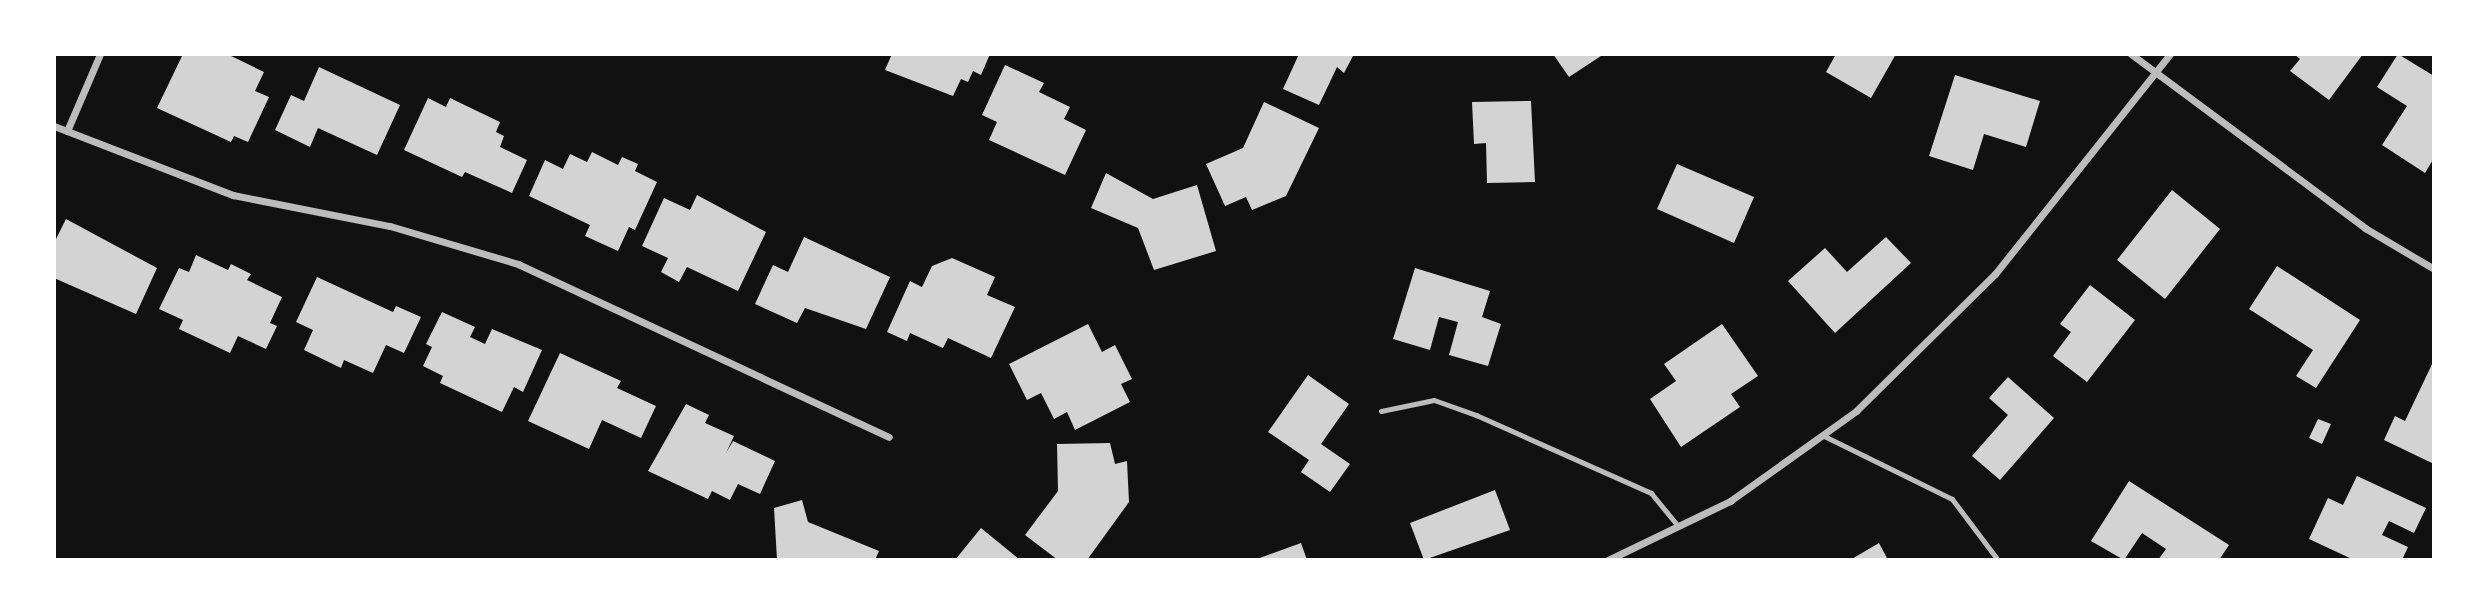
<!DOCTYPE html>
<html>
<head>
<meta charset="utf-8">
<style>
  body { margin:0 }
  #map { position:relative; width:2488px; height:614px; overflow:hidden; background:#111; font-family:Commissioner,sans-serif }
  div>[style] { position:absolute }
  .building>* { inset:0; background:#d3d3d3 }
  .service>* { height:5px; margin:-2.5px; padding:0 2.5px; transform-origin:2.5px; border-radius:2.5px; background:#bcbcbc }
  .minor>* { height:7px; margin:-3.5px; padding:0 3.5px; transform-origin:3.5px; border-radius:3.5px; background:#bcbcbc }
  span { translate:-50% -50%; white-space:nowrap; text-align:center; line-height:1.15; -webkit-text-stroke:7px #fff; paint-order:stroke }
  .frame { position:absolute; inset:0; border:56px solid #fff; pointer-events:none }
</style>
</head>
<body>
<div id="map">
  <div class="building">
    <div style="clip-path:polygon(183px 54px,227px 54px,264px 72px,255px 91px,269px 97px,248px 142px,234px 136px,231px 142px,157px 108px)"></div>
    <div style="clip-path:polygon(892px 54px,990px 54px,981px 75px,973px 71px,968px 82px,961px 79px,953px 96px,885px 70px)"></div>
    <div style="clip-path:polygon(1299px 54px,1354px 54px,1344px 73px,1337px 67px,1319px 105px,1283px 89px)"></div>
    <div style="clip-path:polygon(1553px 54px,1604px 54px,1569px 77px)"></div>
    <div style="clip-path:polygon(1836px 54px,1896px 54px,1871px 98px,1826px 72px)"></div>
    <div style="clip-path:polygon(2294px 54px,2363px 54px,2329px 100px,2290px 71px,2300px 59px)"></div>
    <div style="clip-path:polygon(2398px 54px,2434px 76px,2434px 158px,2425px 173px,2382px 145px,2407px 106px,2377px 87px)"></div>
    <div style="clip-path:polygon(1005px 65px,1044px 83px,1039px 92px,1070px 107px,1064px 119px,1086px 130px,1065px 175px,989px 140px,997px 122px,982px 115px)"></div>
    <div style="clip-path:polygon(319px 67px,400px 105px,377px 155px,318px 128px,310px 147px,275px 130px,291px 95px,304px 101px)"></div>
    <div style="clip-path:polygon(1955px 75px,2040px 101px,2026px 147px,1984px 134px,1973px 170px,1929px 156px)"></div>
    <div style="clip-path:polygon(428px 98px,446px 107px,450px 98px,500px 122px,496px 132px,504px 136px,500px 147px,527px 160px,512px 193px,465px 172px,462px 177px,404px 150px)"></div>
    <div style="clip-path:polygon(1531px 101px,1535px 182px,1487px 183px,1486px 143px,1474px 144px,1472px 102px)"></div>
    <div style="clip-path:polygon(1264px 102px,1319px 128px,1286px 196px,1252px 210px,1246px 197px,1225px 206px,1206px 164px,1243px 148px)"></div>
    <div style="clip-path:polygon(592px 152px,618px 165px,622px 157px,638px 164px,635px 171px,657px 182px,635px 230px,629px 227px,618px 251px,585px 236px,590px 225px,529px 196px,545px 160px,563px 169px,570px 154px,587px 162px)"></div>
    <div style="clip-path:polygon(1677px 164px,1754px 197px,1734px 243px,1657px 209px)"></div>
    <div style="clip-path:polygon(1106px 173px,1153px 199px,1197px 185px,1216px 251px,1154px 270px,1138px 228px,1091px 208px)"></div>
    <div style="clip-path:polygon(2172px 190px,2220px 229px,2165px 299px,2117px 260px)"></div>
    <div style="clip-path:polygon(697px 195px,766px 232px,738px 291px,687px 267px,679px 282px,661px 272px,668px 258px,642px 246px,664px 198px,690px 210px)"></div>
    <div style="clip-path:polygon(66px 219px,157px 268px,136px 314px,54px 278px,54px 243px)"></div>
    <div style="clip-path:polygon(804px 237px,890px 277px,866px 329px,805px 308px,797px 323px,755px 304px,773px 265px,788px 272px)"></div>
    <div style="clip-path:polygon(1886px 237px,1911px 263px,1835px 333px,1788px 281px,1825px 248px,1847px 272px)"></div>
    <div style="clip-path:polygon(196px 255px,228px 270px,231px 264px,251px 274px,247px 280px,282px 297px,270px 323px,277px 326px,266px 349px,238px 336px,230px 353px,179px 329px,183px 320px,159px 309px,179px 268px,189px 272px)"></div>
    <div style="clip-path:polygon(952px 258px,995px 277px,987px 295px,1015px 307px,991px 358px,948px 338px,943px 348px,910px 333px,907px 341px,887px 332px,910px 281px,922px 287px,932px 266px)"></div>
    <div style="clip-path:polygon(2277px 266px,2360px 320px,2316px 388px,2296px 376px,2313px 350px,2249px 309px)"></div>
    <div style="clip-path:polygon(1415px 268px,1490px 291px,1482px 317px,1501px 324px,1488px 366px,1449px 355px,1458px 322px,1439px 317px,1430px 350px,1393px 339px)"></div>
    <div style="clip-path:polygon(317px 277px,393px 312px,396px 306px,421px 317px,404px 353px,386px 345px,373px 373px,344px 360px,341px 368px,304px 350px,313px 330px,296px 322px)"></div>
    <div style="clip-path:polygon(2090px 285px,2135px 320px,2087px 382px,2053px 356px,2071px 332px,2060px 324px)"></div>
    <div style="clip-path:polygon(442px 312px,475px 327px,470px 337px,485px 344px,492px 329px,542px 350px,523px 392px,514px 387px,502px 412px,440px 383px,443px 376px,423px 366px,432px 347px,426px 344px)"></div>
    <div style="clip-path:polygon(1088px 324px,1102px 352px,1115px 345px,1132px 379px,1121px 384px,1130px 402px,1075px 430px,1067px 412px,1054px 419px,1041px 393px,1027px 400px,1009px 364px)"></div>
    <div style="clip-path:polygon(1722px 324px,1758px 376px,1731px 394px,1740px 407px,1681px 447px,1650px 399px,1676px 381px,1664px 364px)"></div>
    <div style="clip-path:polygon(560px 353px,621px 381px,617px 388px,656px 406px,641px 438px,602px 420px,589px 449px,528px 421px)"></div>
    <div style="clip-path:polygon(2434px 360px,2434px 464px,2384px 440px,2395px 416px,2405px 421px)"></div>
    <div style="clip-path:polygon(1308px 375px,1349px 404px,1321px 444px,1350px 464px,1330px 492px,1301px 472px,1309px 460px,1268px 432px)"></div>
    <div style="clip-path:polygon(2008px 377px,2054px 418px,2000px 480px,1972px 456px,2008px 415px,1989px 398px)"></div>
    <div style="clip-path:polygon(686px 404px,709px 415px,705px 423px,734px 436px,726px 453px,733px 441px,775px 461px,760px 494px,738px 484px,730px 500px,712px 491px,708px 499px,648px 471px)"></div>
    <div style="clip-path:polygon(2318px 419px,2331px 424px,2322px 444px,2309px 438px)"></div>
    <div style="clip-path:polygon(1110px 443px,1115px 464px,1127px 461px,1129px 502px,1087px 560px,1058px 560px,1025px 535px,1058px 491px,1057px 444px)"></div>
    <div style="clip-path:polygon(2357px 476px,2426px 508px,2414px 533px,2389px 521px,2382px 535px,2408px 547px,2402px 560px,2354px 560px,2309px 539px,2328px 498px,2343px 505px)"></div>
    <div style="clip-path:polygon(2129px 481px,2229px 545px,2219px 560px,2158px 560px,2166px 549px,2142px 533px,2124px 560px,2091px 541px)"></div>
    <div style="clip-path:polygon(1495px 490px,1510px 530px,1424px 560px,1410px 523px)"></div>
    <div style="clip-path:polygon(802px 500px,808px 522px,879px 551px,875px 560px,777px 560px,774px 508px)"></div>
    <div style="clip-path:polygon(981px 528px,1020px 560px,955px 560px)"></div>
    <div style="clip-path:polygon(1301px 543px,1307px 560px,1257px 560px,1257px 559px)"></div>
    <div style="clip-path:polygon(1879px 543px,1888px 560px,1850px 560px)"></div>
  </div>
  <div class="service">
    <div style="left:1381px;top:411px;width:54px;rotate:-11.7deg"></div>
    <div style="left:1434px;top:400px;width:45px;rotate:19.7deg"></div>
    <div style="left:1476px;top:415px;width:192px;rotate:24deg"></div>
    <div style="left:1651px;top:493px;width:43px;rotate:50.7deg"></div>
    <div style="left:1822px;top:435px;width:145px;rotate:26.2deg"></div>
    <div style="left:1952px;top:499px;width:76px;rotate:53deg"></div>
  </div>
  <div class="minor">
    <div style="left:2131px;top:54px;width:292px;rotate:36.6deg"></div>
    <div style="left:2365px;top:228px;width:80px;rotate:30.7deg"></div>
    <div style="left:54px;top:126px;width:192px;rotate:21.1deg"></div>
    <div style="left:233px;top:195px;width:160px;rotate:11.2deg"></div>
    <div style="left:390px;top:226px;width:134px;rotate:16.5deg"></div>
    <div style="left:518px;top:264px;width:409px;rotate:25deg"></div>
    <div style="left:67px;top:131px;width:84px;rotate:-66.8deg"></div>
    <div style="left:1608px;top:560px;width:136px;rotate:-25.8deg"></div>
    <div style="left:1730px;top:501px;width:155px;rotate:-35.5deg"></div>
    <div style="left:1856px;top:411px;width:195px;rotate:-44.6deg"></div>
    <div style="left:1995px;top:274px;width:281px;rotate:-51.5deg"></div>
  </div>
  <div class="frame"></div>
</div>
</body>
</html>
